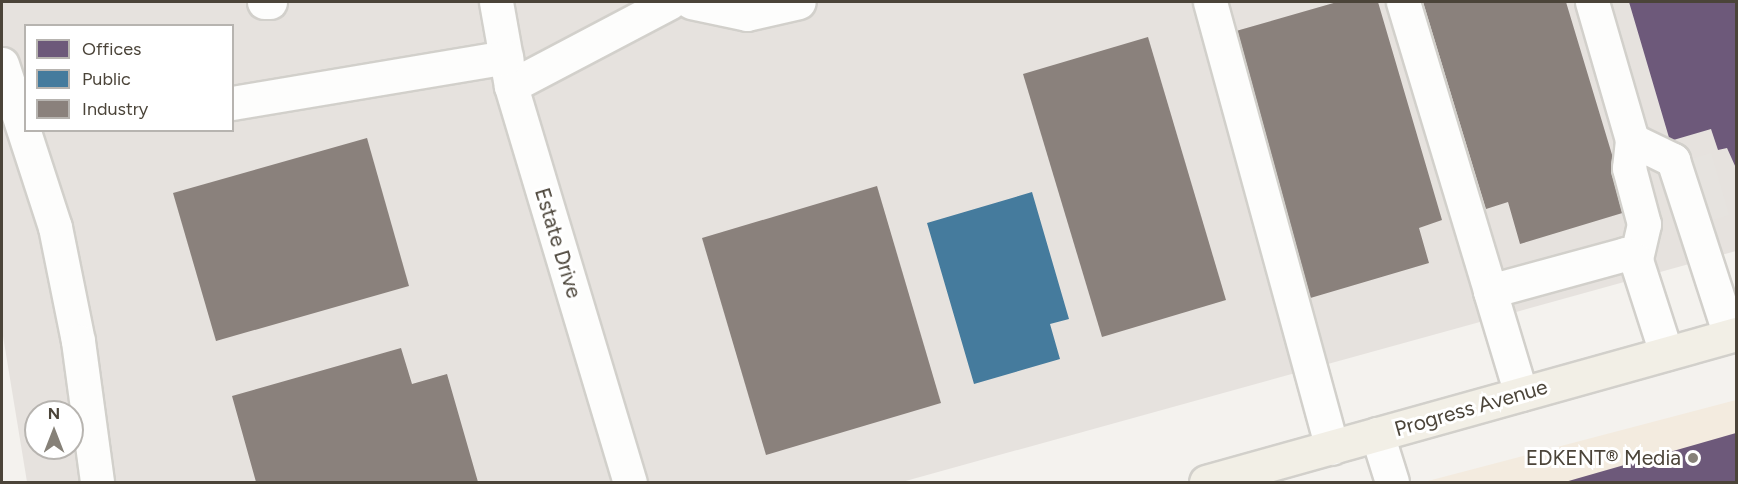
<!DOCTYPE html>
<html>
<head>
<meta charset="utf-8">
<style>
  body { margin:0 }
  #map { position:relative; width:1738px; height:484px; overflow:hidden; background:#f4f2ee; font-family:Figtree,sans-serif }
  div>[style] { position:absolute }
  .commercial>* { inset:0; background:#f3ebdf }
  .industrial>* { inset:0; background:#e6e2de }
  .parking>* { inset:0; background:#e6e3df }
  .offices>* { inset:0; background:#6d597a }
  .public>* { inset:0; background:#457b9d }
  .industry>* { inset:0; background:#8a817c }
  .roads { filter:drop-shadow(2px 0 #d2d0cb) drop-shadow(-2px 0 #d2d0cb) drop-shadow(0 2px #d2d0cb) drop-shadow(0 -2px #d2d0cb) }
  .minor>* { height:33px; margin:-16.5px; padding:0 16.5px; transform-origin:16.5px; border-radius:16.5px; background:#fdfdfc }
  .major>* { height:33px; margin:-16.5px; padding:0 16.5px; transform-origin:16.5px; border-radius:16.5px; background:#f2efe6 }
  .dots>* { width:16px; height:16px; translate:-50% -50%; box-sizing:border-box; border:3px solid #fff; border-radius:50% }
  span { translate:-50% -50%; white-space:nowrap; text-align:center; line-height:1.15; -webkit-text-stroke:6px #fff; paint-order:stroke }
  .street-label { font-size:21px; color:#4b4439 }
  .poi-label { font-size:21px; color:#4b4439 }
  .right { translate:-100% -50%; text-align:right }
  .frame { position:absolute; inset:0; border:3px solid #4b4439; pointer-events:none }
  .legend { position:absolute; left:24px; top:24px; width:210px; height:108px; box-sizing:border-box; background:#fff; border:2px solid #b7b4b0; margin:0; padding:8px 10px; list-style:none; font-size:18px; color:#4b4439 }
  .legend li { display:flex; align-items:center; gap:12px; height:30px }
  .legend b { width:30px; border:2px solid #b7b4b0 }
  .north { position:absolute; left:24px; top:400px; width:60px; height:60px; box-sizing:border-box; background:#fff; border:2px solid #b7b4b0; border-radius:50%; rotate:0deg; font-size:16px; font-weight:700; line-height:24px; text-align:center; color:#4b4439 }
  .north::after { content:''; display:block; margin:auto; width:21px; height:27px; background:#868178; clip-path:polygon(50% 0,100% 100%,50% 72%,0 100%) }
</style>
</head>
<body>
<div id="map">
  <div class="commercial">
    <div style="clip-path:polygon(1736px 400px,1736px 482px,1424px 482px)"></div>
  </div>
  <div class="industrial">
    <div style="clip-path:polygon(evenodd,2px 2px,1736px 2px,1736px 251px,902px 482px,27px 482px,2px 330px,2px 2px,26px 26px,232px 26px,232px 130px,26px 130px,26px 26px,2px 2px,36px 412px,72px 412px,72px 448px,36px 448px,36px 412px)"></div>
  </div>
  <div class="parking">
    <div style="clip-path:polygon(1711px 153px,1729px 215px,1699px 224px,1681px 162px)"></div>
  </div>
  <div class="offices">
    <div style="clip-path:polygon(1629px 2px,1736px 2px,1736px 168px,1727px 148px,1718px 150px,1711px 129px,1670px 141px)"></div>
    <div style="clip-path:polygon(1736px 433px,1736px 482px,1565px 482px)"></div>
  </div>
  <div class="public">
    <div style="clip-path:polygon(1032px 192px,1069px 319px,1050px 324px,1060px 359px,974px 384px,927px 223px)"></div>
  </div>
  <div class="industry">
    <div style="clip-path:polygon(1337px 2px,1378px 2px,1442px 220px,1419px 228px,1429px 263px,1307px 299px,1229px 33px)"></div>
    <div style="clip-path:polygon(1423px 2px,1566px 2px,1629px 211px,1520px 244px,1508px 202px,1486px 209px)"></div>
    <div style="clip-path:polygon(1148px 37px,1226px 300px,1102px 337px,1023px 74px)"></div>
    <div style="clip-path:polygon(367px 138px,409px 286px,216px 341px,173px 193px)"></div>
    <div style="clip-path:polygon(877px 186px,941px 403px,766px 455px,702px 238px)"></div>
    <div style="clip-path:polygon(401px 348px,412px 384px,447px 374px,478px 482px,256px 482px,232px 396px)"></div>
  </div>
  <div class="roads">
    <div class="minor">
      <div style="left:264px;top:2px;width:6px"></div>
      <div style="left:496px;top:2px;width:85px;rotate:79.9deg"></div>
      <div style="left:511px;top:86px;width:413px;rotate:73.3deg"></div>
      <div style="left:691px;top:2px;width:57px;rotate:12.1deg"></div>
      <div style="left:747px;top:14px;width:53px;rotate:-13deg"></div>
      <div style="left:1210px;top:2px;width:462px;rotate:74.7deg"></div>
      <div style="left:1403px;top:2px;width:302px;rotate:73.2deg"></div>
      <div style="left:1592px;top:2px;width:144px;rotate:73.8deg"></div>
      <div style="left:1632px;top:140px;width:46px;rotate:26deg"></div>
      <div style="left:1673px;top:160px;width:184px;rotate:72deg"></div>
      <div style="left:2px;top:64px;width:171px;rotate:72deg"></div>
      <div style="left:55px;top:227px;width:116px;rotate:78.6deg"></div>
      <div style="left:78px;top:341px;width:142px;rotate:82.3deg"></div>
      <div style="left:511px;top:86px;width:180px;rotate:-27.8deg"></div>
      <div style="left:232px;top:103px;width:278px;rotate:-9.5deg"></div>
      <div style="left:1632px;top:140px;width:28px;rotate:96deg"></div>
      <div style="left:1629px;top:168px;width:58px;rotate:75deg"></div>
      <div style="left:1644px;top:224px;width:37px;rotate:103deg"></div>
      <div style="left:1521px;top:394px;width:108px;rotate:-106.8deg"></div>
      <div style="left:1490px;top:291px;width:140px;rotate:-15.3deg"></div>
      <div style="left:1625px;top:254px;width:13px;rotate:29deg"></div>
      <div style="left:1636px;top:260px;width:98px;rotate:72.1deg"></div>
      <div style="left:1377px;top:434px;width:50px;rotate:72.6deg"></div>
    </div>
    <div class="major">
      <div style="left:1206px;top:482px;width:550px;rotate:-15.6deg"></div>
    </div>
  </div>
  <div class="dots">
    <div style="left:1693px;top:458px;background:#868178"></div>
  </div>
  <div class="street-label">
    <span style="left:558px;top:243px;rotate:73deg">Estate Drive</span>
    <span style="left:1471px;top:408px;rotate:-16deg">Progress Avenue</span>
  </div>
  <div class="poi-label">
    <span class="right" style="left:1681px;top:458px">EDKENT® Media</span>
  </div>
  <div class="frame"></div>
  <ul class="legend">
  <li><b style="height:16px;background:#6d597a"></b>Offices</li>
  <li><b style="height:16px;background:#457b9d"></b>Public</li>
  <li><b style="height:16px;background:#8a817c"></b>Industry</li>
  </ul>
  <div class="north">N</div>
</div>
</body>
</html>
